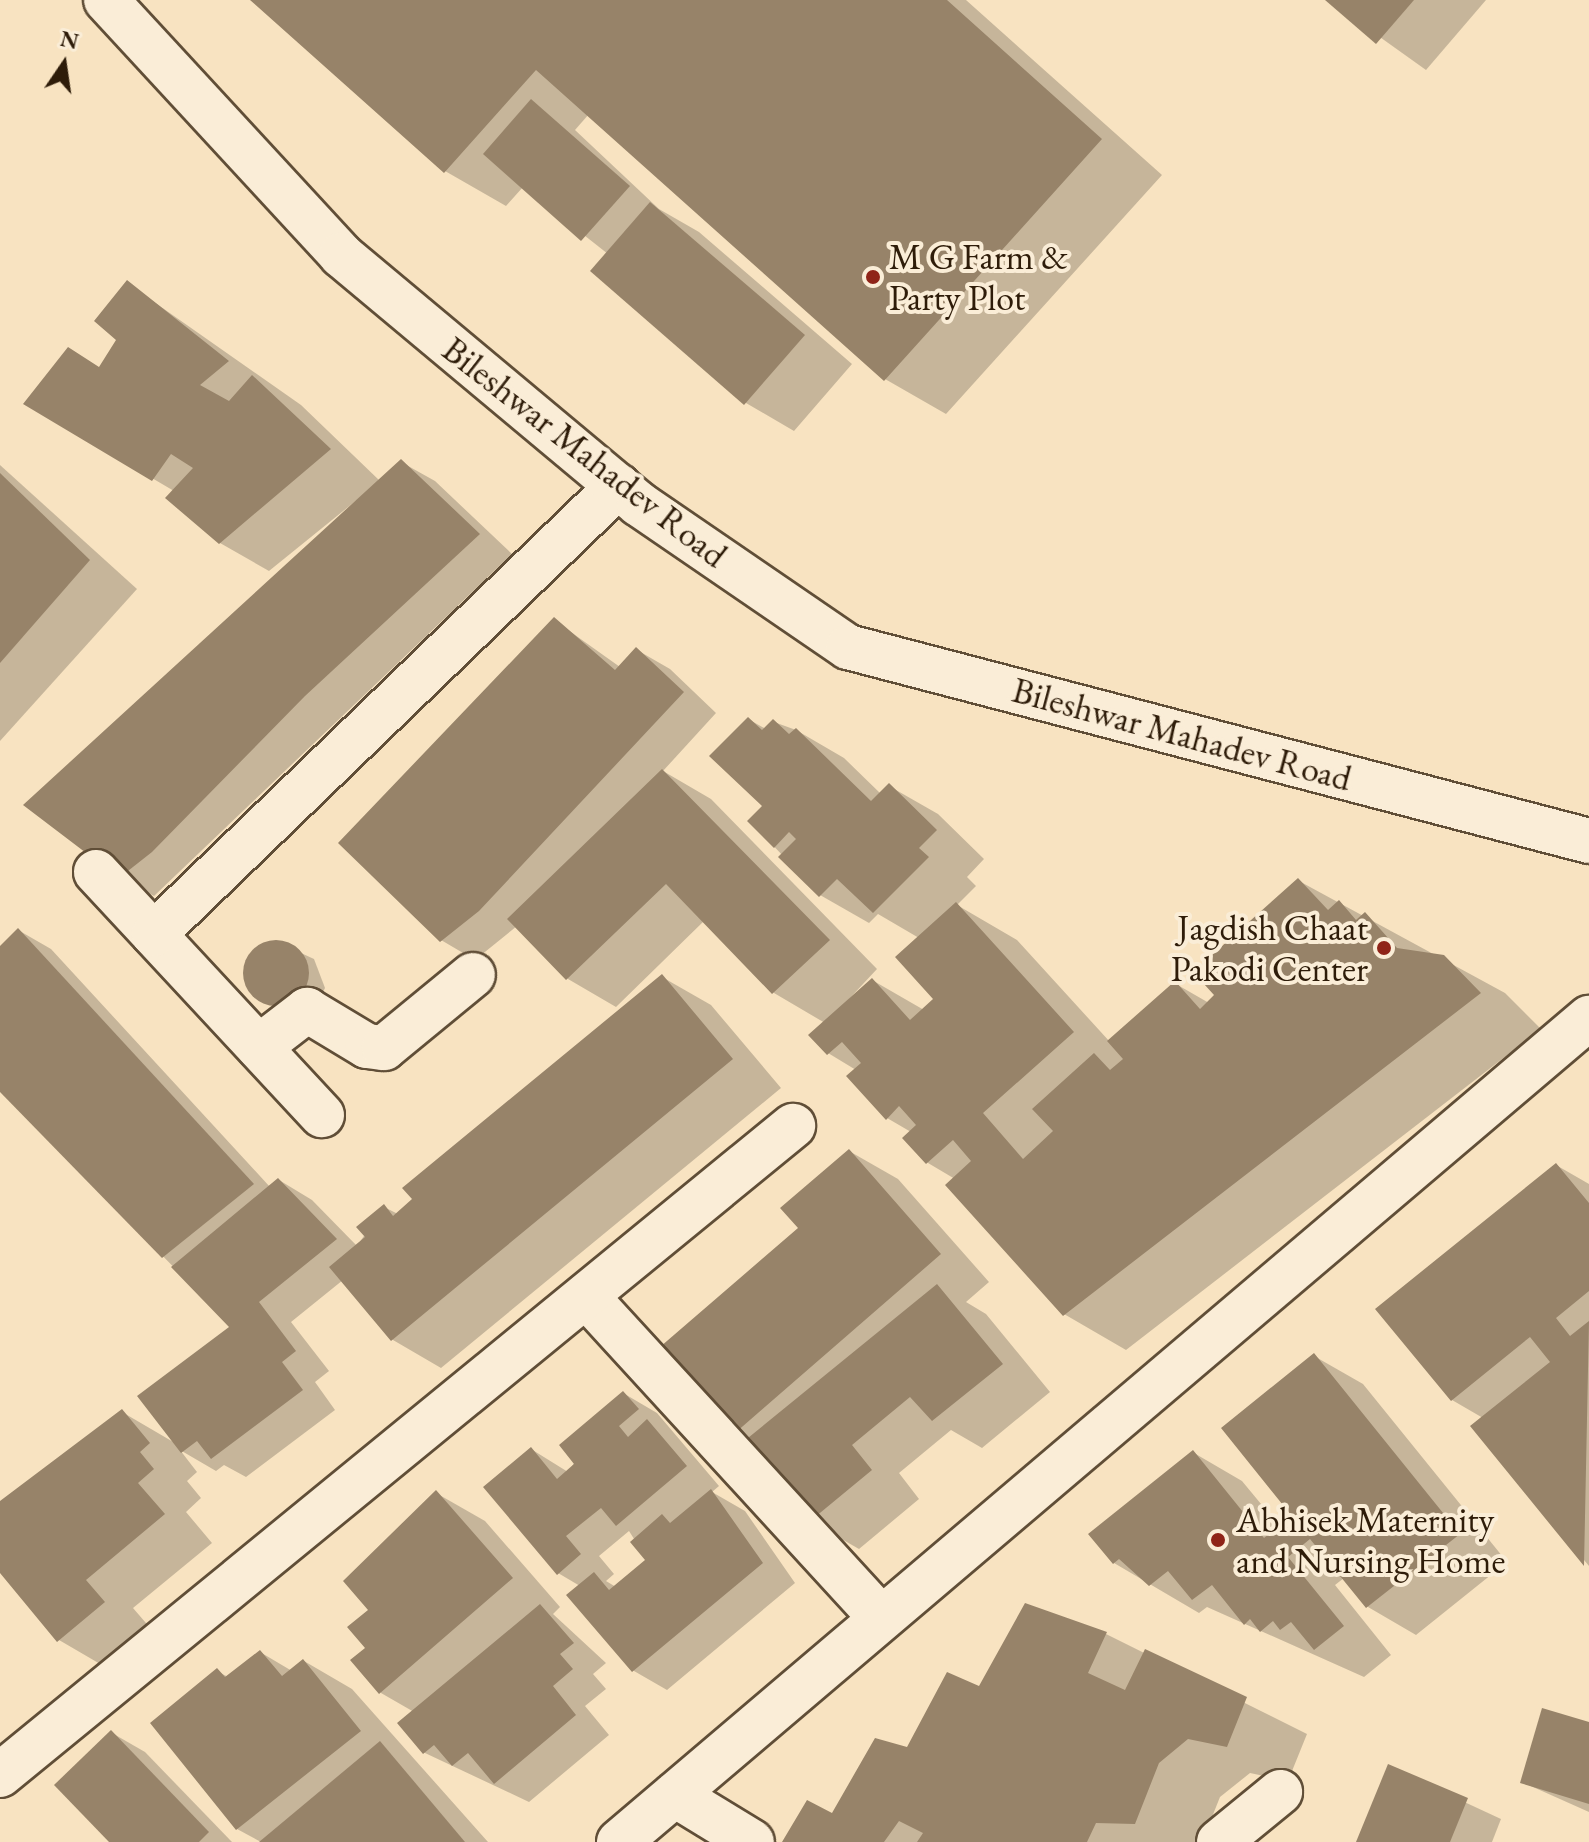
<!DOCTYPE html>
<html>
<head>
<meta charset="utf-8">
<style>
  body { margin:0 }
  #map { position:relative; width:1589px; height:1842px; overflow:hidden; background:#f8e3c1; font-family:"EB Garamond",serif }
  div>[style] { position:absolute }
  .shadow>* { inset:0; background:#0003 }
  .building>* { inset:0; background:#978369 }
  .round { border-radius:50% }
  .roads { filter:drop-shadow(2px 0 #604e37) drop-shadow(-2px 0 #604e37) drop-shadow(0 2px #604e37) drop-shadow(0 -2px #604e37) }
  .minor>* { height:44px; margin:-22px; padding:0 22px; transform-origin:22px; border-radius:22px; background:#faedd7 }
  .tertiary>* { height:44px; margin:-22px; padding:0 22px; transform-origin:22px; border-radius:22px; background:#faedd7 }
  .dots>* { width:22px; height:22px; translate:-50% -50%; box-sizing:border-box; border:4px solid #faedd7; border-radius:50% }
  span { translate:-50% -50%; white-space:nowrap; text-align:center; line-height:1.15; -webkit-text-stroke:8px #faedd7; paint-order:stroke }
  .poi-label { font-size:36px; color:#2e1c09 }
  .left { translate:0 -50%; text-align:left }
  .right { translate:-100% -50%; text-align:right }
  .street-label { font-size:36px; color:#2e1c09 }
  .north { position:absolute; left:24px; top:24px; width:80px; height:80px; -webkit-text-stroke:6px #faedd7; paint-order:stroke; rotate:13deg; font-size:22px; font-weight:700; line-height:32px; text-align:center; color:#2e1c09 }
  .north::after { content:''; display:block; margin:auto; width:28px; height:36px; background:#2e1c09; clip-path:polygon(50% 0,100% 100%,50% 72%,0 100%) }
</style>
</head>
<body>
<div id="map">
  <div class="shadow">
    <div style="clip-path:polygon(253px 0,966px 0,1162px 175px,946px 414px,885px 379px,589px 114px,575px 130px,659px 209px,699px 232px,852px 364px,794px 431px,746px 403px,593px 271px,608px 254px,523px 187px,506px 206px,445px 171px)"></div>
    <div style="clip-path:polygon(1328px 0,1486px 0,1426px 70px)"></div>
    <div style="clip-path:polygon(127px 283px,301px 405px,380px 481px,401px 462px,435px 481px,512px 554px,154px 896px,120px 876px,379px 482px,269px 571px,220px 543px,174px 491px,26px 404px,101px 368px,119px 340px)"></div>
    <div style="clip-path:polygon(0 465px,137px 589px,0 741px)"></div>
    <div style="clip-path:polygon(554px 620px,620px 667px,637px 650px,670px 669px,716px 713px,663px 771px,711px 799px,877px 969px,835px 1014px,872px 980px,924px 1010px,935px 999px,919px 938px,878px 914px,869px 923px,820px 895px,750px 821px,765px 806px,748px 719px,766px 729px,774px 722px,796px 730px,844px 758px,881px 794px,889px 786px,938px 814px,984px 859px,967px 877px,976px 886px,957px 905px,1017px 940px,1110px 1042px,1176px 984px,1209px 1003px,1299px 881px,1505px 993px,1541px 1029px,1126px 1350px,1064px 1314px,955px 1179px,928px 1163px,904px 1138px,911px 1132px,887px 1118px,856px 1070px,828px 1053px,825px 1023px,774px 993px,704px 921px,616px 1007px,568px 979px,517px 926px,475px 960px,441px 940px)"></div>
    <div style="clip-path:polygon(18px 930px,51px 949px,270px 1187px,279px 1180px,312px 1200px,357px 1246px,384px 1207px,398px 1214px,662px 977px,711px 1005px,781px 1088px,441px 1368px,393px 1340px,343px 1280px,291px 1322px,329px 1371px,315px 1382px,335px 1410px,246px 1477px,224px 1465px,216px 1471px,180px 1450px,197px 1472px,187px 1481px,201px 1498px,186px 1512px,212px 1543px,133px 1608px,152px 1630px,107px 1668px,59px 1640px,0 1570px,0 1506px,122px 1412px,175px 1443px,232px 1327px,0 1089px,0 949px)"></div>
    <div style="clip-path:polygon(277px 942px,314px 959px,325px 988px,316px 1006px,289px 1008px,251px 992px,245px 973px,250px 954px)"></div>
    <div style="clip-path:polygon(849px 1151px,898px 1179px,989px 1282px,966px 1302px,986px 1314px,1050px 1392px,982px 1448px,951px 1430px,899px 1473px,919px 1499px,859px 1549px,810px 1521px,736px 1432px,801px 1228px)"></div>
    <div style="clip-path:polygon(1556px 1165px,1589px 1184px,1589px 1566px,1473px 1426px,1483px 1418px,1452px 1400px)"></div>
    <div style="clip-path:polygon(1314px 1356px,1363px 1384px,1507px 1562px,1416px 1635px,1368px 1607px,1344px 1578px,1335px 1585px,1391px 1655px,1364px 1677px,1207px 1607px,1199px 1613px,1114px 1563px,1194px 1453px,1242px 1481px,1280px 1527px,1294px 1515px)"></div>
    <div style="clip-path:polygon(evenodd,623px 1393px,657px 1413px,719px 1486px,712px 1492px,745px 1511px,795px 1583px,667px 1690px,634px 1671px,569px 1595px,580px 1586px,558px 1573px,531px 1449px,568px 1472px,623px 1393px,629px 1531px,648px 1561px,616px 1587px,606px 1581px,614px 1574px,599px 1556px,629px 1531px)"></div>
    <div style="clip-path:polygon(436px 1493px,485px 1521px,560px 1607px,553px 1614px,606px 1663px,593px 1674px,606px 1689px,585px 1706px,609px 1735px,529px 1802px,425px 1753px,400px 1724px,414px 1712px,381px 1693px,368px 1648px,371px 1610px)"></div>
    <div style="clip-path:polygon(1106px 1634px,1307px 1734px,1288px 1781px,1250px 1773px,1220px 1797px,1202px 1842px,785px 1842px,832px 1816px,980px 1688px)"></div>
    <div style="clip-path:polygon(260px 1652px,292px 1671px,304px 1661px,352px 1689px,488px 1842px,261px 1842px,237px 1829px,217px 1671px,228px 1677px)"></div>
    <div style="clip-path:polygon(1589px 1724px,1589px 1812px,1522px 1782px)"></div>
    <div style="clip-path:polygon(112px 1733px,145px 1752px,232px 1842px,111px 1842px)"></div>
    <div style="clip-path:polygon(1389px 1767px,1501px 1819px,1492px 1842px,1358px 1842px)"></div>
  </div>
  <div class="building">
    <div style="clip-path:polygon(250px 0,947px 0,1102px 139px,884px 381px,536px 70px,444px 173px)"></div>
    <div style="clip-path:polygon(1325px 0,1414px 0,1376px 44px)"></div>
    <div style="clip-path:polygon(531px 99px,630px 186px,581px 241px,483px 154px)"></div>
    <div style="clip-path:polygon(650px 202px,805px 335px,744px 405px,590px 271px)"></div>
    <div style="clip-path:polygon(127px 280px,229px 361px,200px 385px,229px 401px,252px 375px,331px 449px,219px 544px,165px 498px,193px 468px,171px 454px,152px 481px,23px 404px,68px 347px,99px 367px,116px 340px,94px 321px)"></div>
    <div style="clip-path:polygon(401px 459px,480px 534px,305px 696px,152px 852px,119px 878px,23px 805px)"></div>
    <div style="clip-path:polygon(0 473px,90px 560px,0 663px)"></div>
    <div style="clip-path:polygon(554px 617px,615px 670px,636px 647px,684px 692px,479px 911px,440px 942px,338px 843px)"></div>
    <div style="clip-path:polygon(748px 717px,762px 730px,773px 719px,789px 734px,796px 728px,871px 801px,889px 783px,937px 830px,919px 848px,929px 857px,873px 913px,837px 879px,819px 897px,778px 857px,796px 839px,789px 832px,774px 848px,747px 821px,762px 806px,709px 756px)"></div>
    <div style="clip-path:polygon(662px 769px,830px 940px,772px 994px,666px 884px,566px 980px,507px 919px)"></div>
    <div style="clip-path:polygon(1298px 878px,1328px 910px,1339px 900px,1356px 920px,1365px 912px,1397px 948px,1444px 955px,1481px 993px,1063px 1316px,945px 1185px,971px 1161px,953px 1140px,926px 1164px,902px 1138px,916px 1125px,899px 1106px,886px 1120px,846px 1076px,861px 1063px,842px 1042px,827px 1055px,808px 1035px,872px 978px,910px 1020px,933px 999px,895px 957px,956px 902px,1074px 1032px,983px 1113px,1023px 1159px,1053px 1131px,1032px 1109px,1094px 1053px,1110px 1070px,1123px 1059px,1107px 1041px,1175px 981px,1200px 1009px,1214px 995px,1193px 972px)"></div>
    <div style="clip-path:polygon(18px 928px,254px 1184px,162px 1258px,0 1092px,0 946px)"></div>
    <div class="round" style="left:243px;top:940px;width:66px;height:66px"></div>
    <div style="clip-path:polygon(662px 974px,733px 1059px,391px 1341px,329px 1267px,365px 1237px,356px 1227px,384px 1204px,393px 1216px,412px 1199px,402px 1188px)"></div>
    <div style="clip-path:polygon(849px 1149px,941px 1254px,735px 1433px,660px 1347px,798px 1228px,780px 1208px)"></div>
    <div style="clip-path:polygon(1556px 1163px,1589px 1203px,1589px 1291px,1556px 1318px,1570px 1336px,1589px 1321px,1584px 1566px,1470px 1426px,1550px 1362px,1530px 1337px,1451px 1401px,1375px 1309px)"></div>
    <div style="clip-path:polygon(278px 1178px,337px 1239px,259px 1302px,296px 1351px,282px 1362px,303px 1390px,211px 1459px,197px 1441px,181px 1453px,137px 1396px,229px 1327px,171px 1267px)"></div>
    <div style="clip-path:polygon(937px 1284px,1003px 1364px,932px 1421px,910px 1397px,852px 1445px,872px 1470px,809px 1522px,743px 1442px)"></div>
    <div style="clip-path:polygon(1314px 1353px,1460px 1534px,1366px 1608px,1310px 1539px,1288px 1557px,1344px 1626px,1314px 1650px,1291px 1622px,1280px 1630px,1273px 1621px,1260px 1632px,1250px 1619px,1244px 1625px,1212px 1585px,1192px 1600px,1168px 1571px,1149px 1586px,1119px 1559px,1113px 1564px,1088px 1534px,1193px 1450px,1264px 1538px,1291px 1515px,1221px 1428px)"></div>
    <div style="clip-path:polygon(623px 1391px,639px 1409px,619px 1426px,628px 1437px,647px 1419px,687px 1466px,616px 1526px,601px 1508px,566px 1536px,581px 1554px,557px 1575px,483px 1487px,531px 1447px,557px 1479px,574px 1464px,559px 1445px)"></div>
    <div style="clip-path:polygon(122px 1409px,150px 1443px,140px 1452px,154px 1469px,138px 1483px,165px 1514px,86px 1580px,105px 1602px,57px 1642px,0 1573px,0 1501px)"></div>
    <div style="clip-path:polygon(711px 1489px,763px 1563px,632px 1672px,566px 1595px,594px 1572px,609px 1590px,645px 1560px,630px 1542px,662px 1514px,670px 1523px)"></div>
    <div style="clip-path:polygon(436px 1490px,513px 1578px,379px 1694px,350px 1660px,365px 1648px,347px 1627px,368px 1610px,343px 1581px)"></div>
    <div style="clip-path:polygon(1025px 1603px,1107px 1632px,1088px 1673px,1125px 1690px,1145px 1649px,1247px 1697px,1227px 1747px,1188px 1739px,1159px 1763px,1135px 1824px,1096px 1823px,1087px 1842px,917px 1842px,923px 1833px,899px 1821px,884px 1842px,782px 1842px,807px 1800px,832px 1813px,875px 1738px,907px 1747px,947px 1672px,979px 1686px)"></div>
    <div style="clip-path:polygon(540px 1604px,574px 1643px,560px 1654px,573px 1669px,553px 1686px,576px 1715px,494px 1784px,468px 1753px,452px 1766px,434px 1745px,423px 1754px,397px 1723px)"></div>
    <div style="clip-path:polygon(260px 1650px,282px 1676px,303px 1659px,361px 1731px,236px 1830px,150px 1723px,217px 1668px,225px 1677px)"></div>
    <div style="clip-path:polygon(1542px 1708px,1589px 1722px,1589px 1804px,1520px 1783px)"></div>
    <div style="clip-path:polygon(111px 1730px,209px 1832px,199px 1842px,109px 1842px,54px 1785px)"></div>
    <div style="clip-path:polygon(380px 1741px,465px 1842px,259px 1842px)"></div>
    <div style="clip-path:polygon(1388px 1764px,1468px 1798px,1450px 1842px,1356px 1842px)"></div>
  </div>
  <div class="roads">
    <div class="minor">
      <div style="left:96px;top:872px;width:332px;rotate:47.1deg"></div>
      <div style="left:154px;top:934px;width:645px;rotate:-43.99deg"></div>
      <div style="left:259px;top:1047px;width:61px;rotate:-37.6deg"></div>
      <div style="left:307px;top:1010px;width:70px;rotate:31deg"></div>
      <div style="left:367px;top:1046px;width:17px;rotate:7deg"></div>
      <div style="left:384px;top:1048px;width:115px;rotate:-39.4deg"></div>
      <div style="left:586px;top:1296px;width:437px;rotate:47.5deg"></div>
      <div style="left:0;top:1775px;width:1025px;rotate:-39.3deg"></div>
      <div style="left:675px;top:1795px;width:90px;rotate:31.4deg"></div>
      <div style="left:1219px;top:1842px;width:79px;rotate:-39.3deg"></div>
    </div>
    <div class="tertiary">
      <div style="left:106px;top:0;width:347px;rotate:47.3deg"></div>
      <div style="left:341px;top:255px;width:388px;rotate:39.9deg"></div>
      <div style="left:639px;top:504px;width:253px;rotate:34.4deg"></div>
      <div style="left:848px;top:647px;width:766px;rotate:14.67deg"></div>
      <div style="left:619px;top:1842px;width:1273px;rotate:-40.35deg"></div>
    </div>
  </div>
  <div class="dots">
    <div style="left:873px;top:277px;background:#8f2418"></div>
    <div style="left:1384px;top:948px;background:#8f2418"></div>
    <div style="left:1218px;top:1540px;background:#8f2418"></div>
  </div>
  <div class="poi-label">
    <span class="left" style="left:889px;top:277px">M G Farm &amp;<br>Party Plot</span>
    <span class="right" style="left:1368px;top:948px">Jagdish Chaat<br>Pakodi Center</span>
    <span class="left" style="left:1236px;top:1540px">Abhisek Maternity<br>and Nursing Home</span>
  </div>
  <div class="street-label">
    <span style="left:585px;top:452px;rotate:38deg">Bileshwar Mahadev Road</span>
    <span style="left:1182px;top:734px;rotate:15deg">Bileshwar Mahadev Road</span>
  </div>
  <div class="north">N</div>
</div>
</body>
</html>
